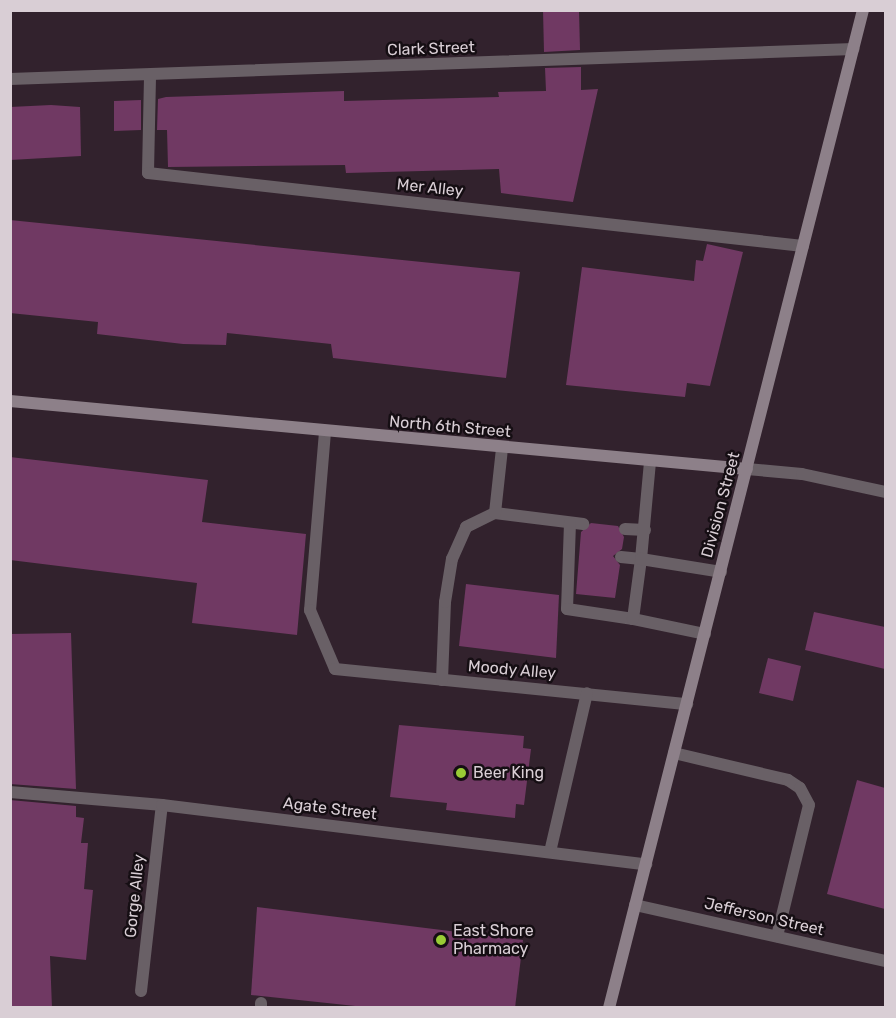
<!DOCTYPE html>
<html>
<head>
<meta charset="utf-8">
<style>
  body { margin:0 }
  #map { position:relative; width:896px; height:1018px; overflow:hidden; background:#32222d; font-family:Rubik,sans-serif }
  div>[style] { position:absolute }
  .building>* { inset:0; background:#703963 }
  .service>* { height:12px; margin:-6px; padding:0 6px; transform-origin:6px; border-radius:6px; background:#696066 }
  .minor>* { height:12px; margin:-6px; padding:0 6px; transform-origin:6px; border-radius:6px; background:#696066 }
  .tertiary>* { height:12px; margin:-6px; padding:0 6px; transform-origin:6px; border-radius:6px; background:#696066 }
  .secondary>* { height:12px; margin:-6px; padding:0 6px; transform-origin:6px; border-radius:6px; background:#8d8089 }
  .dots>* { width:16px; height:16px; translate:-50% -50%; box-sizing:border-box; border:3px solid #150e13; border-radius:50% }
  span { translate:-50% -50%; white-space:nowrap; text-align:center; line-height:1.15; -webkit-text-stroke:5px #150e13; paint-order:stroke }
  .street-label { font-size:16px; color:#d9ced5 }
  .poi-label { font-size:16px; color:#d9ced5 }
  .left { translate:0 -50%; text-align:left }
  .frame { position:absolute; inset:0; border:12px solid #d9ced5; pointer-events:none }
</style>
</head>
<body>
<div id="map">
  <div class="building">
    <div style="clip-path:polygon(543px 10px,579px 10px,580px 50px,544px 52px)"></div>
    <div style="clip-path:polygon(581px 67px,581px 90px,598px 89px,573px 202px,501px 193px,499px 169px,346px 173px,345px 165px,168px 167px,167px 130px,157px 130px,158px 99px,166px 97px,344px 91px,344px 101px,499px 97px,498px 92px,546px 91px,545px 68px)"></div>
    <div style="clip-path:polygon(141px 100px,141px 130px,114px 131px,114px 101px)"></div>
    <div style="clip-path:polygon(51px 105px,80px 107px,81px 156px,10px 160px,10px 107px)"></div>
    <div style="clip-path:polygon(10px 220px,520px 272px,506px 378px,333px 358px,331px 344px,227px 333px,226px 345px,183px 344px,97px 334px,98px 322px,10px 313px)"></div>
    <div style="clip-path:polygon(707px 244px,743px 252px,710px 386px,687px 383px,685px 397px,566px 385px,582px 267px,694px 281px,696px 260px,703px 261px)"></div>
    <div style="clip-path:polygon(10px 457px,208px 480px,202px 522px,306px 534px,297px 635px,192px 623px,197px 583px,10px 560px)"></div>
    <div style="clip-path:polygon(591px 523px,618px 526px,624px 537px,622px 549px,613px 556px,620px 565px,615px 598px,576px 594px,581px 532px)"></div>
    <div style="clip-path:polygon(466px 584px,559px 595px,556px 658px,459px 646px)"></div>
    <div style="clip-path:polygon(814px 612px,885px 627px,885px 669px,805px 650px)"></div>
    <div style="clip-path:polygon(71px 633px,76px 789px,10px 784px,10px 634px)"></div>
    <div style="clip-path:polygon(768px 658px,801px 666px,793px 701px,759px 693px)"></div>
    <div style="clip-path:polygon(399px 725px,524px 736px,523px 748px,531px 749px,524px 805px,516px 804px,515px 818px,446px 810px,447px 803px,390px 797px)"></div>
    <div style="clip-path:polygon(857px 780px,885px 788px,885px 909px,827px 894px)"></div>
    <div style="clip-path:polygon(10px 800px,76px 806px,76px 817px,84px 818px,81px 843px,88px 843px,84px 889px,93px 890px,86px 960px,50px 956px,52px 1008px,10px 1008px)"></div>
    <div style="clip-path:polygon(257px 907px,523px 940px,515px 1008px,374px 1008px,251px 995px)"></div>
  </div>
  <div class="service">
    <div style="left:150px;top:77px;width:96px;rotate:91.2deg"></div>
    <div style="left:148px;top:173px;width:659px;rotate:6.36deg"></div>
    <div style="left:325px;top:432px;width:179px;rotate:94.8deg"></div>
    <div style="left:310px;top:610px;width:64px;rotate:67deg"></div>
    <div style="left:335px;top:669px;width:354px;rotate:5.7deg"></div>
    <div style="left:495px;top:513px;width:89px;rotate:7.1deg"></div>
    <div style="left:570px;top:523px;width:86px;rotate:92deg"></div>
    <div style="left:567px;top:609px;width:67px;rotate:8.6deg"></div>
    <div style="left:625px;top:529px;width:20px;rotate:3deg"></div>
    <div style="left:621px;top:557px;width:20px;rotate:6deg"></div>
    <div style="left:641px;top:559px;width:97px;rotate:-84.7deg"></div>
    <div style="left:705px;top:634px;width:74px;rotate:-168.2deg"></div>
    <div style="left:633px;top:619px;width:61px;rotate:-82.4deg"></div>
    <div style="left:641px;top:559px;width:81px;rotate:9.2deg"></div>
    <div style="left:442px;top:680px;width:78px;rotate:-87.8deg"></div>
    <div style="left:445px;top:602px;width:44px;rotate:-80.8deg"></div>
    <div style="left:452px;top:559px;width:35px;rotate:-66deg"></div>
    <div style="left:466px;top:527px;width:32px;rotate:-26deg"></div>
    <div style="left:495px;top:513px;width:64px;rotate:-83.8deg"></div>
    <div style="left:674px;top:753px;width:117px;rotate:13.3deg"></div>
    <div style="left:788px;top:780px;width:14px;rotate:34deg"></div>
    <div style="left:800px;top:788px;width:19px;rotate:62deg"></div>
    <div style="left:809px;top:805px;width:135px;rotate:103.7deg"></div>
    <div style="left:550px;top:852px;width:163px;rotate:-76.9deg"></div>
    <div style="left:141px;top:991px;width:187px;rotate:-83.6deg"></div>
    <div style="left:261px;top:1008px;width:5px;rotate:-90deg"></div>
  </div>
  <div class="minor">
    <div style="left:10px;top:79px;width:844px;rotate:-2.04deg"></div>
    <div style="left:10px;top:792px;width:153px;rotate:4.9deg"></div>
    <div style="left:162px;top:805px;width:488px;rotate:7deg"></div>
    <div style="left:635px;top:905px;width:257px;rotate:12.6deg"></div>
  </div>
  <div class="tertiary">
    <div style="left:747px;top:469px;width:55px;rotate:5.2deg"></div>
    <div style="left:802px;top:474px;width:86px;rotate:12.1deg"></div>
  </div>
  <div class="secondary">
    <div style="left:10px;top:401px;width:740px;rotate:5.27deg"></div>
    <div style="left:609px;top:1008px;width:1030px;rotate:-75.72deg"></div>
  </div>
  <div class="dots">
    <div style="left:461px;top:773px;background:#99cb35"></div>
    <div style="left:441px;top:940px;background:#99cb35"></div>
  </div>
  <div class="street-label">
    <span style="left:431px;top:49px;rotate:-2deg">Clark Street</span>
    <span style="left:430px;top:188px;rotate:6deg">Mer Alley</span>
    <span style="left:450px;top:427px;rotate:5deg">North 6th Street</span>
    <span style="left:721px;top:505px;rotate:-75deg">Division Street</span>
    <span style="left:512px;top:670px;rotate:5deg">Moody Alley</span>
    <span style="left:330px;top:809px;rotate:7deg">Agate Street</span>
    <span style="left:135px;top:896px;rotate:-84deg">Gorge Alley</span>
    <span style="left:764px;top:917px;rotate:13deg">Jefferson Street</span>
  </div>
  <div class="poi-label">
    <span class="left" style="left:473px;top:773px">Beer King</span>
    <span class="left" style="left:453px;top:940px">East Shore<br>Pharmacy</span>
  </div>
  <div class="frame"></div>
</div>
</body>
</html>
